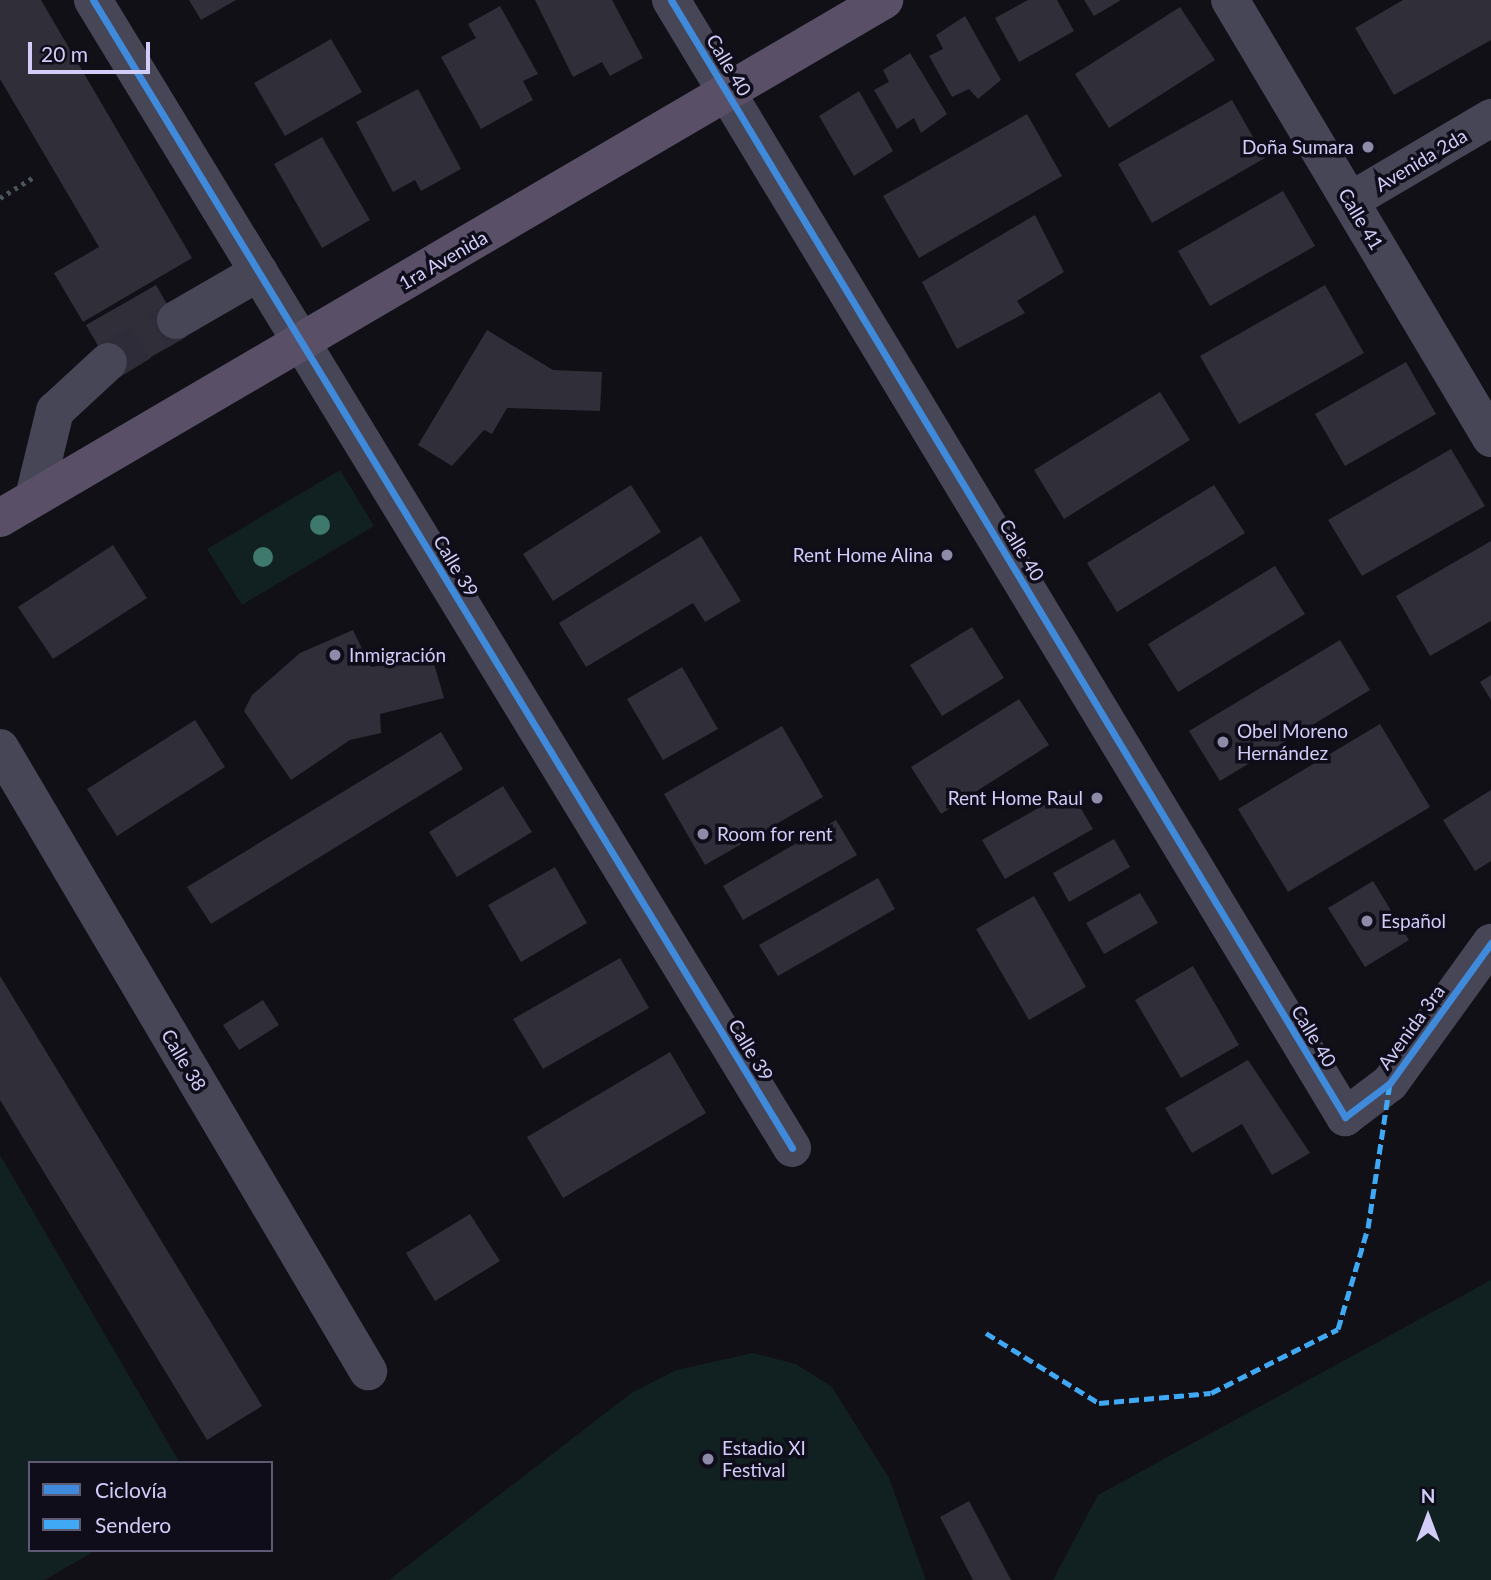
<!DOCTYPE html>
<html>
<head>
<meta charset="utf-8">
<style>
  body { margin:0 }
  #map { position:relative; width:1491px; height:1580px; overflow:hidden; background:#111017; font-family:Lato,sans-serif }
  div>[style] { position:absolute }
  .green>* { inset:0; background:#112021 }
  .building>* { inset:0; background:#2f2e39 }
  .minor-tunnel>* { height:38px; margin-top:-19px; transform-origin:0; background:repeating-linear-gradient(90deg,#2e2c39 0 38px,transparent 0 57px) }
  .path>* { height:4.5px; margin-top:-2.25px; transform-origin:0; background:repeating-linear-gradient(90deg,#4a555e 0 3.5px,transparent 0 8.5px) }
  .minor>* { height:38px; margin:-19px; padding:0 19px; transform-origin:19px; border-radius:19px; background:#474657 }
  .major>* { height:38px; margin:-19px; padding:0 19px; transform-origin:19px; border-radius:19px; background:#595068 }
  .quiet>* { height:5px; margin-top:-2.5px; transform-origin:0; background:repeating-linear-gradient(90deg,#3fa9f5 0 10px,transparent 0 15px) }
  .cycleway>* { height:7px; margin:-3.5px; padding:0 3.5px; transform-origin:3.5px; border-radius:3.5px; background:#408adc }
  .trees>* { width:20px; height:20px; margin:-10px; border-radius:50%; background:#3f786c }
  .dots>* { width:19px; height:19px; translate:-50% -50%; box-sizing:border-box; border:4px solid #0f0d1a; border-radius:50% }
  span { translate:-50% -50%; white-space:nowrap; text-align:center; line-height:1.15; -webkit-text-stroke:7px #0f0d1a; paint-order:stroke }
  .street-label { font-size:19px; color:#d1cdf8 }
  .poi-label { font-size:19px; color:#d1cdf8 }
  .right { translate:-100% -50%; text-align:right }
  .left { translate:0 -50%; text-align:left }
  .legend { position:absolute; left:28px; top:1461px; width:245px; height:91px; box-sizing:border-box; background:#0f0d1a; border:2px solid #5d5a73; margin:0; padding:9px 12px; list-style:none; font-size:21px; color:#d1cdf8 }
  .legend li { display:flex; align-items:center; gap:14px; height:35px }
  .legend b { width:35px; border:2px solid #5d5a73 }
  .north { position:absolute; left:1393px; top:1482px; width:70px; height:70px; -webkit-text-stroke:5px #0f0d1a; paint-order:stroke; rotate:0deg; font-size:19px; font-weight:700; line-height:28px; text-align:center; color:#d1cdf8 }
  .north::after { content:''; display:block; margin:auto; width:24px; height:32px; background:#d1cdf8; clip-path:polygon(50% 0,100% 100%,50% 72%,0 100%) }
  .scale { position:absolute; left:28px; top:42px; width:122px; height:32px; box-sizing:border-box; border:4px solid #d1cdf8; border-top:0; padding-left:9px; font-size:21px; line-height:24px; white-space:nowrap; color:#d1cdf8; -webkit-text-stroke:5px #0f0d1a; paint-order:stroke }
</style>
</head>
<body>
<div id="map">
  <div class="green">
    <div style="clip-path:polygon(340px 470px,374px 526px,242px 605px,207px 549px)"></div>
    <div style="clip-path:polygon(0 1155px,180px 1463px,30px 1463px,30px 1550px,96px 1550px,45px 1580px,0 1580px)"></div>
    <div style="clip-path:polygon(1491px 1280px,1491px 1580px,1053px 1580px,1098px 1495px)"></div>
    <div style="clip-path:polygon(753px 1353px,796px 1364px,832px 1387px,889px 1478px,926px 1580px,389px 1580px,630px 1394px,676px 1370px)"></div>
  </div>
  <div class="building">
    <div style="clip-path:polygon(0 0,41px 0,192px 258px,83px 322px,54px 273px,99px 247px,0 79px)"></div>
    <div style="clip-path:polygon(189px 0,236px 0,201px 20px)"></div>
    <div style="clip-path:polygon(535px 0,612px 0,643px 58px,610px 76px,602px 62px,573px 77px)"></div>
    <div style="clip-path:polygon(1028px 0,1057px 0,1074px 31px,1019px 62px,995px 18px)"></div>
    <div style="clip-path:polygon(1084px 0,1121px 0,1094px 16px)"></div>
    <div style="clip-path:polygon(1403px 0,1491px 0,1491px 40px,1394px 95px,1355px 28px)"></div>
    <div style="clip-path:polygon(500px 6px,538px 74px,523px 81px,533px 100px,481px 129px,441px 57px,476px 38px,468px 24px)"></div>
    <div style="clip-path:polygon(1180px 7px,1215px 60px,1109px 128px,1075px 74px)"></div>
    <div style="clip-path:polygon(965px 16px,1001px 80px,978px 99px,969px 89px,952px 97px,929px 56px,943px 49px,936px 35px)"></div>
    <div style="clip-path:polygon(331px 39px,362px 92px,285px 136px,254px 83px)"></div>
    <div style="clip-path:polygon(910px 53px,947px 114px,921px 133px,914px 118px,897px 129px,874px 90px,889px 82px,883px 70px)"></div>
    <div style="clip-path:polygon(418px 89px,461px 169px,421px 191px,415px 180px,393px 192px,356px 122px)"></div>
    <div style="clip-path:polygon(859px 91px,893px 151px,854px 176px,819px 116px)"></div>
    <div style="clip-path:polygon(1232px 100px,1265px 158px,1152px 223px,1118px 164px)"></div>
    <div style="clip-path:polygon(1027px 114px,1062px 176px,919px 258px,883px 196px)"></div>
    <div style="clip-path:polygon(322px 137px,370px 220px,322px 248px,274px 164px)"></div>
    <div style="clip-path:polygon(1283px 191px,1315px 246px,1210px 306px,1178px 251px)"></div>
    <div style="clip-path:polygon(1035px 215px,1064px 272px,1017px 301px,1025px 313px,957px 349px,922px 282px)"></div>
    <div style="clip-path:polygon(156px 285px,186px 337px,116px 377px,86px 325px)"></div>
    <div style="clip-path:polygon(1325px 285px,1364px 353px,1239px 424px,1200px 356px)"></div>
    <div style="clip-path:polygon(487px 330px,553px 370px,602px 372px,600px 411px,507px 408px,492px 434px,484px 430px,452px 466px,418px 445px)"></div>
    <div style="clip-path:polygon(1406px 362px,1436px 414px,1345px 466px,1315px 414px)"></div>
    <div style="clip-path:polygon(1160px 392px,1190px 440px,1064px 519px,1034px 470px)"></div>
    <div style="clip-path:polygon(1451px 449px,1485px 506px,1362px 576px,1328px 520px)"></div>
    <div style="clip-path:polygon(631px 485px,661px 532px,553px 601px,523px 554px)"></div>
    <div style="clip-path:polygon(1214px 485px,1245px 533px,1117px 612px,1087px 563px)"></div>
    <div style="clip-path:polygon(701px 536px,741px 601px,705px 622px,693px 603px,586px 667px,559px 623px)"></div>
    <div style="clip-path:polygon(1491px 541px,1491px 621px,1430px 656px,1396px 596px)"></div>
    <div style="clip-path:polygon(113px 545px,147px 598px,53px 659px,18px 607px)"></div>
    <div style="clip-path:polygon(1275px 566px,1305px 614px,1178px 692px,1148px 644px)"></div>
    <div style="clip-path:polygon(972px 627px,1004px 678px,942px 716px,910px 665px)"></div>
    <div style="clip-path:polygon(353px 630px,371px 667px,432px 657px,444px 698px,380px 714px,381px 733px,350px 740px,291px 780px,244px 711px,252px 695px,300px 653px)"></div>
    <div style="clip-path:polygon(1340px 640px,1370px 690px,1220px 781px,1189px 731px)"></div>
    <div style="clip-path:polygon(682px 667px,718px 729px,663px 760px,627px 699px)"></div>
    <div style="clip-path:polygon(1491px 675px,1491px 700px,1480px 682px)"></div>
    <div style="clip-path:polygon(1019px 699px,1049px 745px,941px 814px,911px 767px)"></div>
    <div style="clip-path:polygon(195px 720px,225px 767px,117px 836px,87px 789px)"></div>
    <div style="clip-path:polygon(1380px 724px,1430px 807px,1288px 892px,1238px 809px)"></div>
    <div style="clip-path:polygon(782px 726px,823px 797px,705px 865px,664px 794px)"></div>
    <div style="clip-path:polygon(441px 732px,463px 769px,211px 924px,187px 887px)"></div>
    <div style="clip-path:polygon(503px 786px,532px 832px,457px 877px,429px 832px)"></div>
    <div style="clip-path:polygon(1070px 790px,1093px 829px,1005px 879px,982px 840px)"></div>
    <div style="clip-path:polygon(1491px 790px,1491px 861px,1475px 871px,1443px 820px)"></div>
    <div style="clip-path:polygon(836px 820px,857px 855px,743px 920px,723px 886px)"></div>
    <div style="clip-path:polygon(1114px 839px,1130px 867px,1069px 902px,1053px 873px)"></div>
    <div style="clip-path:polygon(555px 867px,587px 923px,521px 962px,488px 905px)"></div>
    <div style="clip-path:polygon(878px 878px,895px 909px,778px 976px,759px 945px)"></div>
    <div style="clip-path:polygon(1373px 881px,1409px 940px,1365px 967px,1328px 908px)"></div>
    <div style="clip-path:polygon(1140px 893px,1158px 923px,1104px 954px,1086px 923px)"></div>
    <div style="clip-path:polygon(1034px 896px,1086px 987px,1029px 1020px,976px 929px)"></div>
    <div style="clip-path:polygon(620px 958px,649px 1008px,543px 1069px,513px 1019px)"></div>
    <div style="clip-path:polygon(1193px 966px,1239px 1045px,1181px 1078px,1135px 1000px)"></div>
    <div style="clip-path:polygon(0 976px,262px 1406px,207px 1440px,0 1100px)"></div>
    <div style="clip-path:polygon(263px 1000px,279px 1025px,239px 1050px,223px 1025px)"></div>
    <div style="clip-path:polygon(670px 1052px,706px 1113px,563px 1198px,527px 1137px)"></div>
    <div style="clip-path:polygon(1248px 1060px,1310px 1153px,1272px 1175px,1242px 1124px,1192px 1153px,1165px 1108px)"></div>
    <div style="clip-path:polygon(470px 1214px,500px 1261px,435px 1301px,406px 1253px)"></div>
    <div style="clip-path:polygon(969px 1501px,1011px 1580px,973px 1580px,940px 1517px)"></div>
  </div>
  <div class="minor-tunnel">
    <div style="left:108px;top:362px;width:80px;rotate:-31.7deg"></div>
  </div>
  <div class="path">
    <div style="left:0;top:198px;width:40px;rotate:-32deg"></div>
  </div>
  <div class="minor">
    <div style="left:93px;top:0;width:1344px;rotate:58.66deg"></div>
    <div style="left:671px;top:0;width:1305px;rotate:58.89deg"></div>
    <div style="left:1345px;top:1117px;width:56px;rotate:-37.1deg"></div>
    <div style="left:1390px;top:1083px;width:173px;rotate:-54.2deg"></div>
    <div style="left:1230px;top:0;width:510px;rotate:59.21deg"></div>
    <div style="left:1350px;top:201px;width:164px;rotate:-30.5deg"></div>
    <div style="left:176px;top:320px;width:96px;rotate:-30deg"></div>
    <div style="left:34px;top:497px;width:89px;rotate:-76.3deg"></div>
    <div style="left:55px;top:411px;width:72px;rotate:-42.8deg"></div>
    <div style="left:0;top:748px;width:724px;rotate:59.43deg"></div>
  </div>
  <div class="major">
    <div style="left:0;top:518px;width:1025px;rotate:-30.37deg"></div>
  </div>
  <div class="quiet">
    <div style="left:986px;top:1333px;width:133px;rotate:31.8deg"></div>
    <div style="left:1099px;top:1403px;width:112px;rotate:-5.1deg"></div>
    <div style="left:1211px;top:1393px;width:142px;rotate:-26.7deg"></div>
    <div style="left:1338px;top:1329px;width:105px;rotate:-73.5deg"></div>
    <div style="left:1368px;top:1228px;width:147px;rotate:-81.4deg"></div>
  </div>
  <div class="cycleway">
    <div style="left:93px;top:0;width:1344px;rotate:58.66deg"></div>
    <div style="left:671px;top:0;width:1305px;rotate:58.89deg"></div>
    <div style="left:1345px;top:1117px;width:56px;rotate:-37.1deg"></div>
    <div style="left:1390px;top:1083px;width:173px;rotate:-54.2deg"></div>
  </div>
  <div class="trees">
    <div style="left:320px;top:525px"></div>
    <div style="left:263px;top:557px"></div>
  </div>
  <div class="dots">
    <div style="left:1368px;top:147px;background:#8e8ba9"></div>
    <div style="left:947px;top:555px;background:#8e8ba9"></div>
    <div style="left:335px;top:655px;background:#8e8ba9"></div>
    <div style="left:1223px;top:742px;background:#8e8ba9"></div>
    <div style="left:1097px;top:798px;background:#8e8ba9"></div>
    <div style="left:703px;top:834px;background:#8e8ba9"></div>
    <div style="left:1367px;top:921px;background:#8e8ba9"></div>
    <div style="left:708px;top:1459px;background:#8e8ba9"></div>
  </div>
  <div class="street-label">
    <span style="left:729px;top:65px;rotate:59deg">Calle 40</span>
    <span style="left:1421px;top:160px;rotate:-31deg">Avenida 2da</span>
    <span style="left:1361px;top:219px;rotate:59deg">Calle 41</span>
    <span style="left:443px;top:260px;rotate:-30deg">1ra Avenida</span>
    <span style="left:1022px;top:550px;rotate:59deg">Calle 40</span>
    <span style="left:456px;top:566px;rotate:59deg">Calle 39</span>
    <span style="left:1411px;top:1027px;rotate:-54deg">Avenida 3ra</span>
    <span style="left:1314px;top:1036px;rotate:59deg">Calle 40</span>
    <span style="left:751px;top:1050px;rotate:59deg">Calle 39</span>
    <span style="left:184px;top:1060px;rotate:59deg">Calle 38</span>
  </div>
  <div class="poi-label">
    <span class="right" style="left:1354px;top:147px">Doña Sumara</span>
    <span class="right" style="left:933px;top:555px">Rent Home Alina</span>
    <span class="left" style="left:349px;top:655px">Inmigración</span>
    <span class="left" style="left:1237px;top:742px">Obel Moreno<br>Hernández</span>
    <span class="right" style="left:1083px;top:798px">Rent Home Raul</span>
    <span class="left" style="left:717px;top:834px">Room for rent</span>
    <span class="left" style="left:1381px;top:921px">Español</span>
    <span class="left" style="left:722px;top:1459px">Estadio XI<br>Festival</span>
  </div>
  <ul class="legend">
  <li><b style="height:9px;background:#408adc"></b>Ciclovía</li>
  <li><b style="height:9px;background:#3fa9f5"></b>Sendero</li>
  </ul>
  <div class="north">N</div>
  <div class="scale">20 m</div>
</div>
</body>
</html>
